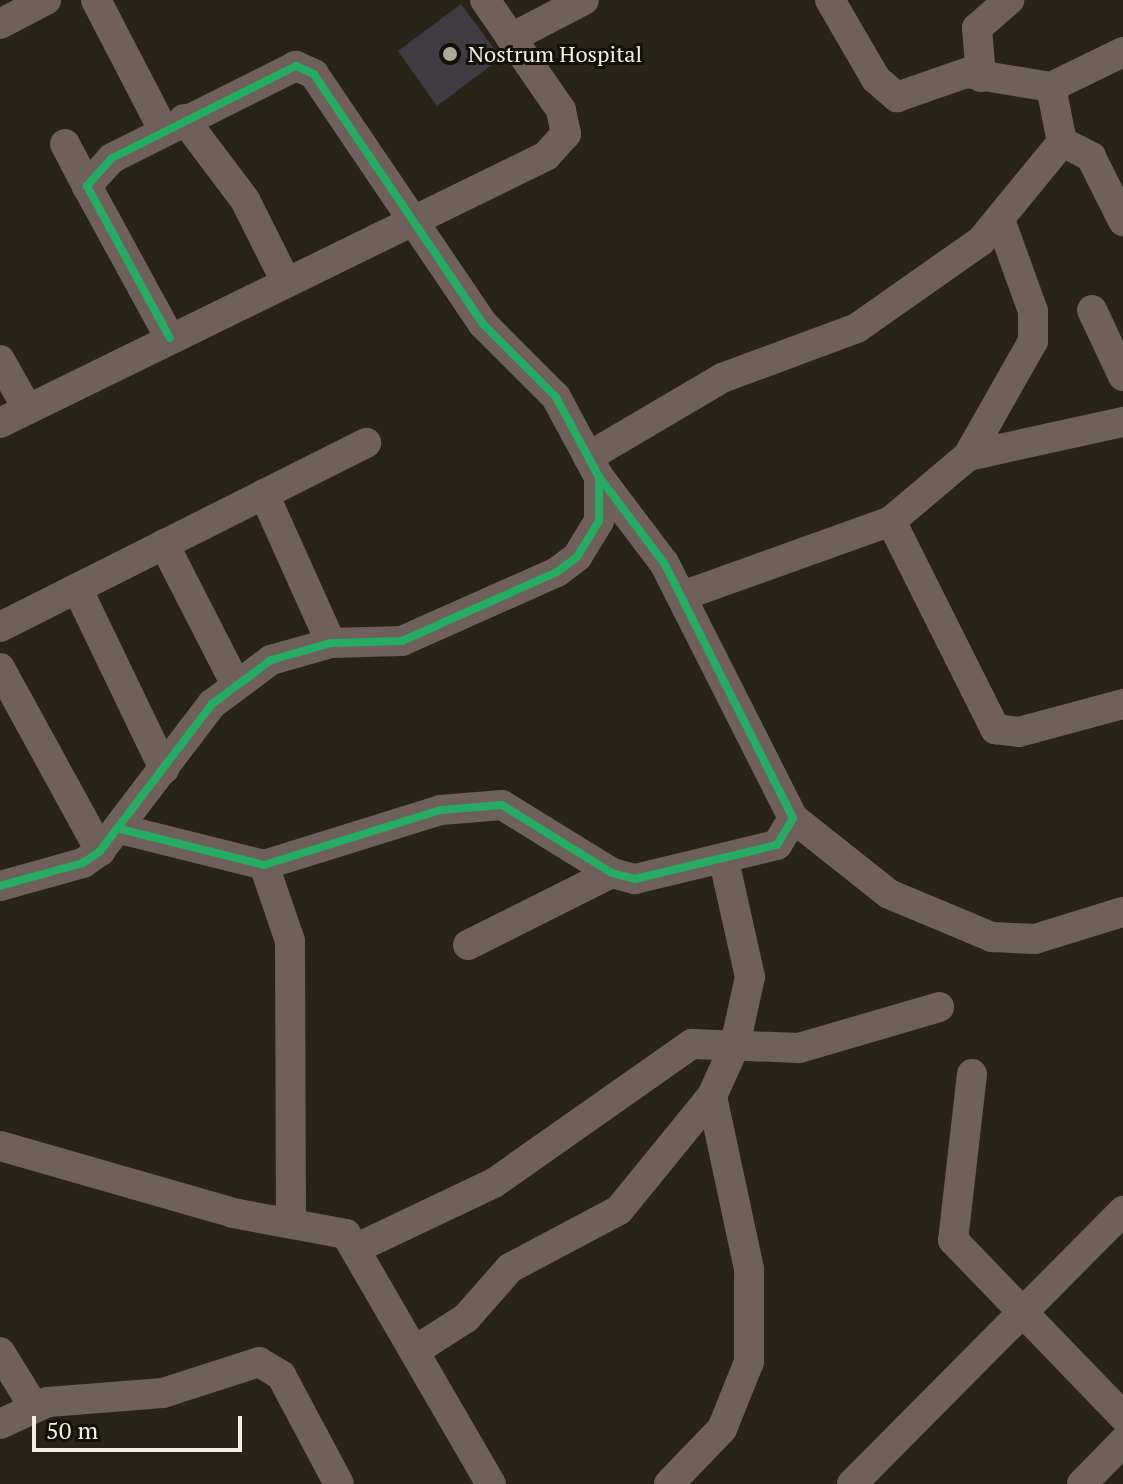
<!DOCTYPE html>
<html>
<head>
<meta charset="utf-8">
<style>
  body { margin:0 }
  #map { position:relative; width:1123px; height:1484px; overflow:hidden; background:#282418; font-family:"PT Serif",serif }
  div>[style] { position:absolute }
  .building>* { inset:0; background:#3e3b41 }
  .street>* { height:30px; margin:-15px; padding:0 15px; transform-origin:15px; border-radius:15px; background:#6f605c }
  .cycleway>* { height:8px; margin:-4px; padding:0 4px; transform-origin:4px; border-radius:4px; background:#26ab63 }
  .dots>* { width:22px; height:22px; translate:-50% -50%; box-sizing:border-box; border:4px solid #131107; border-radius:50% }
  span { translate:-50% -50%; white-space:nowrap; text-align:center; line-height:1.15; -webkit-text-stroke:6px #131107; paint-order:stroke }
  .poi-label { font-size:22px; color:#f3efe1 }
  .left { translate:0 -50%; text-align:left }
  .scale { position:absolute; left:32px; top:1416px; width:210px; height:36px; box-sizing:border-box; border:4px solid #f3efe1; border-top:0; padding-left:10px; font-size:24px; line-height:28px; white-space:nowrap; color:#f3efe1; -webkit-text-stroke:6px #131107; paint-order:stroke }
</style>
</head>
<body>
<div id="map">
  <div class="building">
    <div style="clip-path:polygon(461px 4px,501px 58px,437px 106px,398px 51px)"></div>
  </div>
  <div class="street">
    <div style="left:96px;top:0;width:145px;rotate:62.6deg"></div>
    <div style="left:830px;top:0;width:91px;rotate:59.8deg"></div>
    <div style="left:876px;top:79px;width:28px;rotate:41deg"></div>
    <div style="left:897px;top:97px;width:73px;rotate:-19.2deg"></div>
    <div style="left:966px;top:73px;width:86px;rotate:9.4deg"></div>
    <div style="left:1051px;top:87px;width:80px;rotate:-25.9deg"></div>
    <div style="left:0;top:24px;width:52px;rotate:-27.6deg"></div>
    <div style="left:511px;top:38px;width:82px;rotate:-27.5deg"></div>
    <div style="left:981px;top:77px;width:49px;rotate:-94.7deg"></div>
    <div style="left:977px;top:28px;width:43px;rotate:-41.2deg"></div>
    <div style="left:184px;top:119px;width:101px;rotate:53deg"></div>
    <div style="left:245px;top:200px;width:92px;rotate:63.4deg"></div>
    <div style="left:1062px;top:142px;width:33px;rotate:27deg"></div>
    <div style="left:1091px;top:157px;width:72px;rotate:63.4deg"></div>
    <div style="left:65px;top:144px;width:47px;rotate:62.4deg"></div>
    <div style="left:1092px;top:310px;width:73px;rotate:64.8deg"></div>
    <div style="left:0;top:360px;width:55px;rotate:60.6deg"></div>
    <div style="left:0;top:423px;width:608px;rotate:-26.06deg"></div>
    <div style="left:546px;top:156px;width:30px;rotate:-48deg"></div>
    <div style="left:566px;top:134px;width:25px;rotate:-102deg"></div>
    <div style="left:561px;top:110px;width:134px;rotate:-124.6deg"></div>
    <div style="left:968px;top:456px;width:132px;rotate:-60.5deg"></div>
    <div style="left:1033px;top:341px;width:30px;rotate:-90deg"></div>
    <div style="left:1033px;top:311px;width:97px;rotate:-109.9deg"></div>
    <div style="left:588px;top:457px;width:156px;rotate:-30.5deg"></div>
    <div style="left:722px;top:378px;width:144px;rotate:-20.3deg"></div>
    <div style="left:857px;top:328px;width:151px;rotate:-35.1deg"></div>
    <div style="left:981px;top:241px;width:128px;rotate:-50.7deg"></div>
    <div style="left:1062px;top:142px;width:56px;rotate:-101.3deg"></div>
    <div style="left:264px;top:494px;width:163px;rotate:65.8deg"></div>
    <div style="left:891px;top:521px;width:233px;rotate:63.4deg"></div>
    <div style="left:995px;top:729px;width:24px;rotate:7deg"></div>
    <div style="left:1019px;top:732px;width:108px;rotate:-15.1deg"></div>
    <div style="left:164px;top:544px;width:156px;rotate:62.9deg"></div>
    <div style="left:77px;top:588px;width:201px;rotate:64.3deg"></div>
    <div style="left:682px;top:596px;width:222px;rotate:-19.7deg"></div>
    <div style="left:891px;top:521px;width:101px;rotate:-40.2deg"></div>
    <div style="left:968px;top:456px;width:159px;rotate:-12.4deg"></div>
    <div style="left:0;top:627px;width:410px;rotate:-26.7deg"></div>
    <div style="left:0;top:668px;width:209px;rotate:61.3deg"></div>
    <div style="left:793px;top:818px;width:122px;rotate:38.4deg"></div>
    <div style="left:889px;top:894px;width:112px;rotate:22.7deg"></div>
    <div style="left:992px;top:937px;width:43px;rotate:2.7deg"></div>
    <div style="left:1035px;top:939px;width:92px;rotate:-17.1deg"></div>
    <div style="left:120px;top:829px;width:148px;rotate:14deg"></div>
    <div style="left:264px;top:865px;width:185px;rotate:-17.3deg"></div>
    <div style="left:441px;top:810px;width:61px;rotate:-4.7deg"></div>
    <div style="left:502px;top:805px;width:129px;rotate:31.7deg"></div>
    <div style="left:612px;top:873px;width:24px;rotate:15deg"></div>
    <div style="left:635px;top:879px;width:146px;rotate:-13.5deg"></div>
    <div style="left:777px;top:845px;width:31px;rotate:-59deg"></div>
    <div style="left:793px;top:818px;width:286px;rotate:-116.8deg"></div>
    <div style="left:664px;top:563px;width:108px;rotate:-127.1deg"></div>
    <div style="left:264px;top:865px;width:80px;rotate:71.1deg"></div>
    <div style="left:290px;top:941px;width:282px;rotate:89.8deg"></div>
    <div style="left:0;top:886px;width:86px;rotate:-15.5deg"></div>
    <div style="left:83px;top:863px;width:21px;rotate:-35deg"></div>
    <div style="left:100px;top:851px;width:185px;rotate:-52.7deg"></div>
    <div style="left:212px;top:704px;width:74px;rotate:-36.7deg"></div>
    <div style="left:271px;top:660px;width:62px;rotate:-15.8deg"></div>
    <div style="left:331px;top:643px;width:71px;rotate:-1.6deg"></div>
    <div style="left:402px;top:641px;width:170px;rotate:-24deg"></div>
    <div style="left:557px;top:572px;width:25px;rotate:-37deg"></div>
    <div style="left:577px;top:557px;width:42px;rotate:-58.6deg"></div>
    <div style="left:599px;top:521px;width:44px;rotate:-90deg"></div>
    <div style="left:599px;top:477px;width:91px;rotate:-118.3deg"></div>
    <div style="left:556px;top:397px;width:103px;rotate:-135deg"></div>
    <div style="left:483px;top:324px;width:302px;rotate:-124.1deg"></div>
    <div style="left:314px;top:74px;width:20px;rotate:-156deg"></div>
    <div style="left:296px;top:66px;width:206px;rotate:153.4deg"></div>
    <div style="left:112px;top:158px;width:38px;rotate:132deg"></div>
    <div style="left:87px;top:186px;width:173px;rotate:61.4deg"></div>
    <div style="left:468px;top:945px;width:161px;rotate:-26.6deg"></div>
    <div style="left:972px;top:1074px;width:167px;rotate:96.5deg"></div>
    <div style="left:953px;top:1240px;width:245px;rotate:46deg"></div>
    <div style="left:0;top:1146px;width:242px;rotate:16deg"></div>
    <div style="left:233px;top:1213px;width:115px;rotate:10.5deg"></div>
    <div style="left:346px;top:1234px;width:289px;rotate:59.9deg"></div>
    <div style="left:359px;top:1247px;width:149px;rotate:-25.4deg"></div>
    <div style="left:494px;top:1183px;width:242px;rotate:-35.1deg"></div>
    <div style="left:692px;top:1044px;width:107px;rotate:2.1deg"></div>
    <div style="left:799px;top:1048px;width:146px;rotate:-16.3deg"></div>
    <div style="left:416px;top:1350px;width:59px;rotate:-32.6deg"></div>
    <div style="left:466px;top:1318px;width:67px;rotate:-48.7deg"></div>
    <div style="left:510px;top:1268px;width:123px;rotate:-28deg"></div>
    <div style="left:619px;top:1210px;width:147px;rotate:-50.8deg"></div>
    <div style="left:712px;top:1096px;width:56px;rotate:-65.7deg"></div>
    <div style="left:735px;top:1045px;width:70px;rotate:-77.6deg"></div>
    <div style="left:750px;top:977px;width:119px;rotate:-102.6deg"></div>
    <div style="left:0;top:1352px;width:65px;rotate:58.3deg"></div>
    <div style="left:0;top:1424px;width:53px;rotate:-24.6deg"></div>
    <div style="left:48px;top:1402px;width:115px;rotate:-4.5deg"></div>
    <div style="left:163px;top:1393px;width:101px;rotate:-17.9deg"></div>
    <div style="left:259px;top:1362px;width:26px;rotate:31deg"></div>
    <div style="left:281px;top:1375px;width:123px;rotate:62deg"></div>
    <div style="left:669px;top:1484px;width:76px;rotate:-46.1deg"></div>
    <div style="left:722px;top:1429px;width:72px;rotate:-68.1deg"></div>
    <div style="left:749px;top:1362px;width:93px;rotate:-90deg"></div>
    <div style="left:749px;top:1269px;width:177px;rotate:-102.1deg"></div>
    <div style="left:852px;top:1484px;width:385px;rotate:-45.2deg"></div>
    <div style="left:1082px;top:1484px;width:59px;rotate:-45.7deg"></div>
  </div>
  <div class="cycleway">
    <div style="left:120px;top:829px;width:148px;rotate:14deg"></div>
    <div style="left:264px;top:865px;width:185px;rotate:-17.3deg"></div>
    <div style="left:441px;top:810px;width:61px;rotate:-4.7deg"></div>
    <div style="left:502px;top:805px;width:129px;rotate:31.7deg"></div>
    <div style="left:612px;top:873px;width:24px;rotate:15deg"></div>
    <div style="left:635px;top:879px;width:146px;rotate:-13.5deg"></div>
    <div style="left:777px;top:845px;width:31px;rotate:-59deg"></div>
    <div style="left:793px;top:818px;width:286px;rotate:-116.8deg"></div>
    <div style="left:664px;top:563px;width:106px;rotate:-127deg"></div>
    <div style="left:0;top:886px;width:86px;rotate:-15.5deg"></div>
    <div style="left:83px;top:863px;width:21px;rotate:-35deg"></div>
    <div style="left:100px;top:851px;width:185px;rotate:-52.7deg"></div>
    <div style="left:212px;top:704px;width:74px;rotate:-36.7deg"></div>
    <div style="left:271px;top:660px;width:62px;rotate:-15.8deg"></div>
    <div style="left:331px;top:643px;width:71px;rotate:-1.6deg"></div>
    <div style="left:402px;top:641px;width:170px;rotate:-24deg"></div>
    <div style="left:557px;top:572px;width:25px;rotate:-37deg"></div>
    <div style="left:577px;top:557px;width:42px;rotate:-58.6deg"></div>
    <div style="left:599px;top:521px;width:44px;rotate:-90deg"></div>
    <div style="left:599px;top:477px;width:91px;rotate:-118.3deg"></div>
    <div style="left:556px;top:397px;width:103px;rotate:-135deg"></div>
    <div style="left:483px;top:324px;width:302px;rotate:-124.1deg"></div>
    <div style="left:314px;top:74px;width:20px;rotate:-156deg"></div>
    <div style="left:296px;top:66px;width:206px;rotate:153.4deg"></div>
    <div style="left:112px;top:158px;width:38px;rotate:132deg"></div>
    <div style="left:87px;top:186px;width:173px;rotate:61.4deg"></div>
  </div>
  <div class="dots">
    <div style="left:450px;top:54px;background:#aca89b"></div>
  </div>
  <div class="poi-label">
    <span class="left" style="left:468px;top:54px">Nostrum Hospital</span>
  </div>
  <div class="scale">50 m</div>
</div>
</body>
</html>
